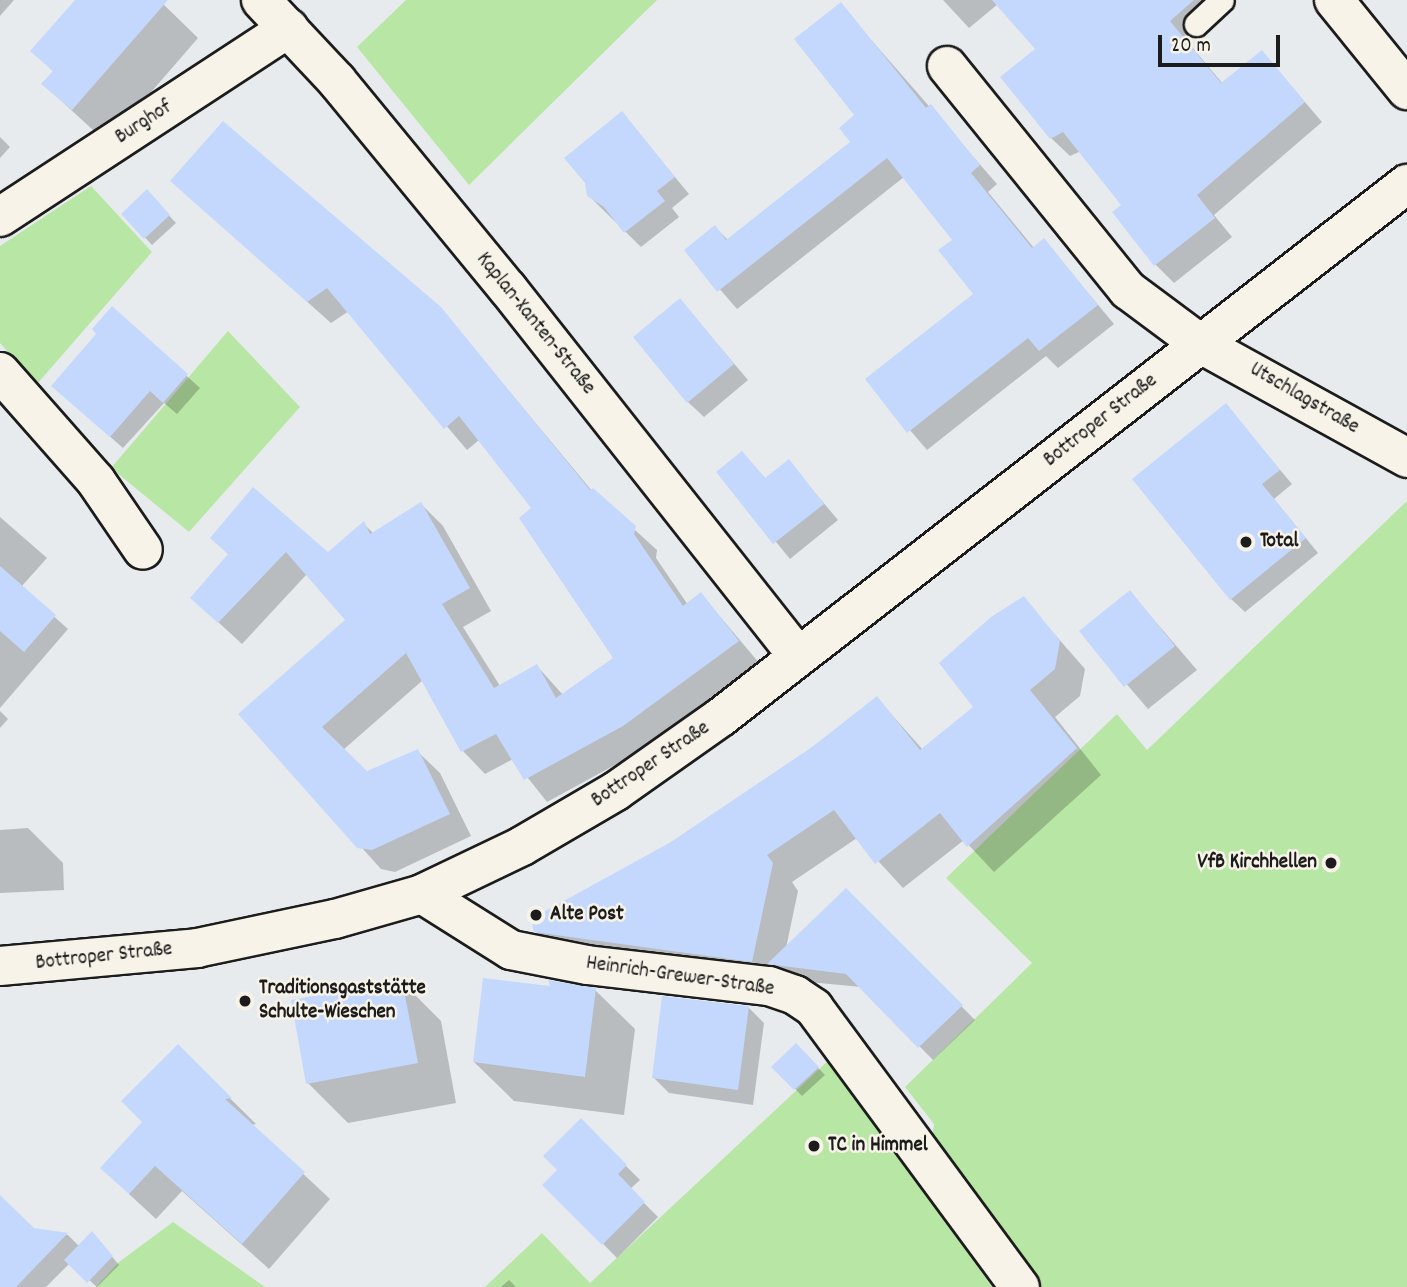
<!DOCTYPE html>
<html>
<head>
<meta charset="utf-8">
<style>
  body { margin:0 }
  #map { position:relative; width:1407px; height:1287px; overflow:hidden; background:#e8ebee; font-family:Dekko,sans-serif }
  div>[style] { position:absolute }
  .green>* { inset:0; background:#b8e6a5 }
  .shadow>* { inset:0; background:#0003 }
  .building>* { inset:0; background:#c4d8fd }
  .roads { filter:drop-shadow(2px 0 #1c1c1c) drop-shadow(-2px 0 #1c1c1c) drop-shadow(0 2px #1c1c1c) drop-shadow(0 -2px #1c1c1c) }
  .lane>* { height:23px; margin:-11.5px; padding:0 11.5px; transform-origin:11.5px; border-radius:11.5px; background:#f7f3e8 }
  .street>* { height:38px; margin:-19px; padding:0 19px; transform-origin:19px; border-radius:19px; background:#f7f3e8 }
  .secondary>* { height:38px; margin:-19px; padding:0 19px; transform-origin:19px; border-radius:19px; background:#f7f3e8 }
  .dots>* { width:19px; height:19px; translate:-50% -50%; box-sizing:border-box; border:4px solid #f7f3e8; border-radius:50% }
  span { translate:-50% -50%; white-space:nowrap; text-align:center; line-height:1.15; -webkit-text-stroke:5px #f7f3e8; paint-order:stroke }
  .street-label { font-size:21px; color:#1c1c1c }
  .poi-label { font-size:21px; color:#1c1c1c; font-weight:700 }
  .left { translate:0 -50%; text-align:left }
  .right { translate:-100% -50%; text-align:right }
  .scale { position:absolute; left:1158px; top:35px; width:122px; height:32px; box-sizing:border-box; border:4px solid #1c1c1c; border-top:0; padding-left:9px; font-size:21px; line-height:24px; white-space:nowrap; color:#1c1c1c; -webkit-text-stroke:5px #f7f3e8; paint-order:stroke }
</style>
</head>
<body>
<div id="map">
  <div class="green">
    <div style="clip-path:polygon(406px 0,657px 0,469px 185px,357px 47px)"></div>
    <div style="clip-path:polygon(91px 186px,152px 252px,37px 384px,0 343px,0 246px)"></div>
    <div style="clip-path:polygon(228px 331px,300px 407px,189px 532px,111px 468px)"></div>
    <div style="clip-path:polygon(1407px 501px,1407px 1287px,1034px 1287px,932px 1140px,934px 1124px,905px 1087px,1032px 963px,946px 878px,1117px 714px,1147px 750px)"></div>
    <div style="clip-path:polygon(830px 1059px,992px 1287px,485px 1287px,542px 1233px,590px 1283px)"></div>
    <div style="clip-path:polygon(173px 1222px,265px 1287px,96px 1287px,119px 1262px)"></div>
  </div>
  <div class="shadow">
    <div style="clip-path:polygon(0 0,14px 0,0 16px)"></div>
    <div style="clip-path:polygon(77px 0,159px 0,198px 38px,107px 143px,43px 84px,54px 72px,32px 51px)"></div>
    <div style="clip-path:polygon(943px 0,1214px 0,1213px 18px,1187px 41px,1223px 84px,1262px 52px,1322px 122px,1214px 215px,1232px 237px,1174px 283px,1156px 265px,1124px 206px,1081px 151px,1070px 156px,1051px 138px,1037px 49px,998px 4px,969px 28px)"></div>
    <div style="clip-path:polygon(845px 10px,997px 184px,988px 192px,1034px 248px,1044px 240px,1114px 324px,1058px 368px,1046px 356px,927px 450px,867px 380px,975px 294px,954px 240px,904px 177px,737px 309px,686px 250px,715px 227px,728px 240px,852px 142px,856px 115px)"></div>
    <div style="clip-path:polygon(622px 113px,689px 194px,672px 208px,679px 217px,641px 247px,589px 196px)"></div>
    <div style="clip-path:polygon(0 137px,10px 147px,0 158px)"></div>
    <div style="clip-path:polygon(172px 181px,440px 308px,592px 491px,657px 550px,656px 558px,688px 605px,701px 594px,760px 664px,646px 748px,547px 802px,513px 759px,485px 774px,463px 751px,423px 680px,343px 750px,367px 773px,417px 751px,440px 773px,471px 836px,395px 872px,381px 869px,241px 714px,348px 621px,307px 574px,242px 644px,192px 598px,229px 555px,212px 538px,328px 554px,364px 524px,374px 534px,421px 504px,443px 526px,491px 611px,463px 627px,500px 686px,537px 666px,563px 695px,616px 659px,534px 508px,479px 440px,467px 450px,349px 311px,331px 323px)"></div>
    <div style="clip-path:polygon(154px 199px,176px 223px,152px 245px,123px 214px)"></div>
    <div style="clip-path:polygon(680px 300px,748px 380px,704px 417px,688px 402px)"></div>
    <div style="clip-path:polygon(113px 309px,200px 388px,177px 414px,164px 403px,123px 448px,66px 398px)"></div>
    <div style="clip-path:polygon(1226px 406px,1292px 484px,1274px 499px,1318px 553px,1245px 612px,1231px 599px)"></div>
    <div style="clip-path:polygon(742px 453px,766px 479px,789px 462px,838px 520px,790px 559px,719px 473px)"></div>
    <div style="clip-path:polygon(0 517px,47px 558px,21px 587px,68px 629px,0 708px)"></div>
    <div style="clip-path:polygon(1130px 592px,1197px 670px,1148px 709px,1081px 631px)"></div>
    <div style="clip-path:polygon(1023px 598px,1085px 669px,1080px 696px,1055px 717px,1101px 775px,994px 872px,964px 840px,903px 888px,857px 838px,792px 882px,798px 891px,786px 948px,846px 890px,975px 1020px,933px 1060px,861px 987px,562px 958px,536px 931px,813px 749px,877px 698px,923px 750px,975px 707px)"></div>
    <div style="clip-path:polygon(0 711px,8px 719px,0 728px)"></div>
    <div style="clip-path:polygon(28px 828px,63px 863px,64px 890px,0 893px,0 830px)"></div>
    <div style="clip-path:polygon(402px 982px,441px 1021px,456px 1103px,348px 1123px,308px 1083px)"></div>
    <div style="clip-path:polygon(553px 988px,595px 990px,635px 1029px,624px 1115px,514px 1101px,474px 1062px)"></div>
    <div style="clip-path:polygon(748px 1007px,764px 1023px,753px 1105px,669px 1093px,653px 1077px)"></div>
    <div style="clip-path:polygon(796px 1045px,825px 1075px,802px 1096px,774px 1067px)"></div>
    <div style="clip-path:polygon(178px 1047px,256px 1124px,251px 1125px,330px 1199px,269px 1269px,182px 1191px,156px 1219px,129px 1194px,144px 1122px)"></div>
    <div style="clip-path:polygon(581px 1121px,640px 1180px,630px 1189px,658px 1217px,617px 1258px,545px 1185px,559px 1170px)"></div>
    <div style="clip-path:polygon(0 1197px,33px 1230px,68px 1235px,79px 1246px,99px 1241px,119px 1265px,97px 1287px,70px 1263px,46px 1287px,0 1287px)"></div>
    <div style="clip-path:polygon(509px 1280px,516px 1287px,501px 1287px)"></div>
  </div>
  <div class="building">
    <div style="clip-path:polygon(75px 0,168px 0,72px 110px,41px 84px,53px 71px,30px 51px)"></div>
    <div style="clip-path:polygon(992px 0,1194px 0,1170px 21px,1221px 83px,1262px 50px,1305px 102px,1197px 195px,1215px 218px,1154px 266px,1112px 212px,1121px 205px,1063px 132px,1050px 139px,1000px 77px,1035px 49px)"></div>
    <div style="clip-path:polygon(841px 2px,926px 108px,931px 104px,980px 165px,971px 173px,1032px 248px,1044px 238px,1098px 305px,1039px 351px,1028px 338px,907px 433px,865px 379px,973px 294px,938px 250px,952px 240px,887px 158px,717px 292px,684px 250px,715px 225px,726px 240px,850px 142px,839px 128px,854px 115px,794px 39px)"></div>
    <div style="clip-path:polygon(622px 111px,675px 177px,657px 191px,665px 201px,624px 233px,604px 207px,587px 196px,585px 183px,564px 158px)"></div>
    <div style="clip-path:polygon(223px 121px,441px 307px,590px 490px,593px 488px,636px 526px,634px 534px,683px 606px,701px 592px,739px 641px,623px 726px,524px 780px,496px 734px,461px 752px,406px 653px,322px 727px,367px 771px,418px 749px,450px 814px,372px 850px,357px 848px,238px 714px,345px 620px,286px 552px,218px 623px,190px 598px,228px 554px,210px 538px,253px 487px,328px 552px,364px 521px,370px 534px,421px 502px,470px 588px,442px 604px,494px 688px,537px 664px,556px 698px,613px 658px,519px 518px,531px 508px,459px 416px,444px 429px,327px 288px,307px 302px,170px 181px)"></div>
    <div style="clip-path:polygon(147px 189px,170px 215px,144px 239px,121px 214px)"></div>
    <div style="clip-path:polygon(680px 298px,734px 364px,687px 403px,633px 337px)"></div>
    <div style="clip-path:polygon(112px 306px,188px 374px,163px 403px,150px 391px,110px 437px,51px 386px,96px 334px,92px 329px)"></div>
    <div style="clip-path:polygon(1226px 403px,1280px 470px,1262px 484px,1306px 538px,1230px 600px,1132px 479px)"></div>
    <div style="clip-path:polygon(742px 451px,765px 478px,789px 459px,824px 504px,773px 544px,716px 472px)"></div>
    <div style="clip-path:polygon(0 566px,56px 615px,24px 652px,0 631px)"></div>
    <div style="clip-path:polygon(1130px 590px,1175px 646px,1124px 687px,1079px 631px)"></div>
    <div style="clip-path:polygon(1024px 596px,1060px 641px,1055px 669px,1030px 690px,1077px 748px,967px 847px,940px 813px,875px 864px,834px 810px,767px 855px,773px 863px,752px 962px,534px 932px,531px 919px,671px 842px,812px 747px,877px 696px,920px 750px,973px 707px,939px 663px,991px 617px)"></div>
    <div style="clip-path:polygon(846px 888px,963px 1005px,918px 1048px,846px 974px,767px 964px)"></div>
    <div style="clip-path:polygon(483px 978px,550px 986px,548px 980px,596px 988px,585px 1077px,473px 1062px)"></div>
    <div style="clip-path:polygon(402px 980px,418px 1063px,306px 1084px,291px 1000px)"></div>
    <div style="clip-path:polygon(662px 996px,749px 1006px,738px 1090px,652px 1078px)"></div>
    <div style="clip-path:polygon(796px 1043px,819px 1067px,794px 1090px,771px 1067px)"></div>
    <div style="clip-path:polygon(178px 1044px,232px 1098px,225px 1099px,305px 1172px,242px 1244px,155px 1166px,129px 1194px,100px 1168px,142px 1122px,121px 1101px)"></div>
    <div style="clip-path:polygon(581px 1118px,627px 1165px,618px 1174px,645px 1202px,602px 1245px,542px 1185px,557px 1170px,543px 1156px)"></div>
    <div style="clip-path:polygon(0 1195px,34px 1228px,68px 1233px,16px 1287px,0 1287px)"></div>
    <div style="clip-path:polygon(92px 1231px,113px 1256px,87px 1283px,64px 1260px)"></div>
  </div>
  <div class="roads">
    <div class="lane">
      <div style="left:1196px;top:24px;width:35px;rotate:-43deg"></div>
    </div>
    <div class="street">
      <div style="left:261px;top:0;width:111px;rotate:46.8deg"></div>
      <div style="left:337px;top:81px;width:269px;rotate:50.6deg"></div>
      <div style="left:508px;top:289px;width:468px;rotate:51.7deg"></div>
      <div style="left:1334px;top:0;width:116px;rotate:51deg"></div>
      <div style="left:947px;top:66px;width:288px;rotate:51.1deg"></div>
      <div style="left:1128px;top:290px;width:89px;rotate:36.7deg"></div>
      <div style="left:1199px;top:343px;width:238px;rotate:28.9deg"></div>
      <div style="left:0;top:217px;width:345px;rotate:-33.2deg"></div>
      <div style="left:0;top:372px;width:145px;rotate:48.6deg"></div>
      <div style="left:96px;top:481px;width:83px;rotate:55.7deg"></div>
      <div style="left:422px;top:894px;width:105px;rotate:32.2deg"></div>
      <div style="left:511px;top:950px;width:77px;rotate:11.2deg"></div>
      <div style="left:587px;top:965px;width:183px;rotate:6.6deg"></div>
      <div style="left:769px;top:986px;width:28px;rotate:19deg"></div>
      <div style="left:795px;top:995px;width:23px;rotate:34deg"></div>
      <div style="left:814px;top:1008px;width:347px;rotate:53.6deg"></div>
    </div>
    <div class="secondary">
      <div style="left:0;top:966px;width:198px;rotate:-5.2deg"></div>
      <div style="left:197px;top:948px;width:141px;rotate:-11.9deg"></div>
      <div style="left:335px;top:919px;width:91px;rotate:-16deg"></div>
      <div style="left:422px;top:894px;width:111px;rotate:-25.6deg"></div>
      <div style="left:522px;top:846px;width:109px;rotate:-30.3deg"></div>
      <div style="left:616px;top:791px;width:128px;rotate:-35.2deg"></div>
      <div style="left:721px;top:717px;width:869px;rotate:-37.85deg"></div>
    </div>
  </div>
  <div class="dots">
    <div style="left:1246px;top:542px;background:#1c1c1c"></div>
    <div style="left:1331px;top:863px;background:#1c1c1c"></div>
    <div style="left:536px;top:915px;background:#1c1c1c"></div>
    <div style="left:245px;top:1001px;background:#1c1c1c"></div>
    <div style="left:814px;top:1146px;background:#1c1c1c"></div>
  </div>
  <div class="street-label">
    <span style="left:144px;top:123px;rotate:-33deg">Burghof</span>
    <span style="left:535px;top:324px;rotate:51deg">Kaplan-Xanten-Straße</span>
    <span style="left:1304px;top:399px;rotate:30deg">Utschlagstraße</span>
    <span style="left:1101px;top:421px;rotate:-38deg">Bottroper Straße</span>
    <span style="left:651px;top:765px;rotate:-34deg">Bottroper Straße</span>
    <span style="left:104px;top:957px;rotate:-6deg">Bottroper Straße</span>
    <span style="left:680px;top:977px;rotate:8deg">Heinrich-Grewer-Straße</span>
  </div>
  <div class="poi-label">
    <span class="left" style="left:1260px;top:542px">Total</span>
    <span class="right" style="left:1317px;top:863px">VfB Kirchhellen</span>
    <span class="left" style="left:550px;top:915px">Alte Post</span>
    <span class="left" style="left:259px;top:1001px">Traditionsgaststätte<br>Schulte-Wieschen</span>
    <span class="left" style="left:828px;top:1146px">TC in Himmel</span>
  </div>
  <div class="scale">20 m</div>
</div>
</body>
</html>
